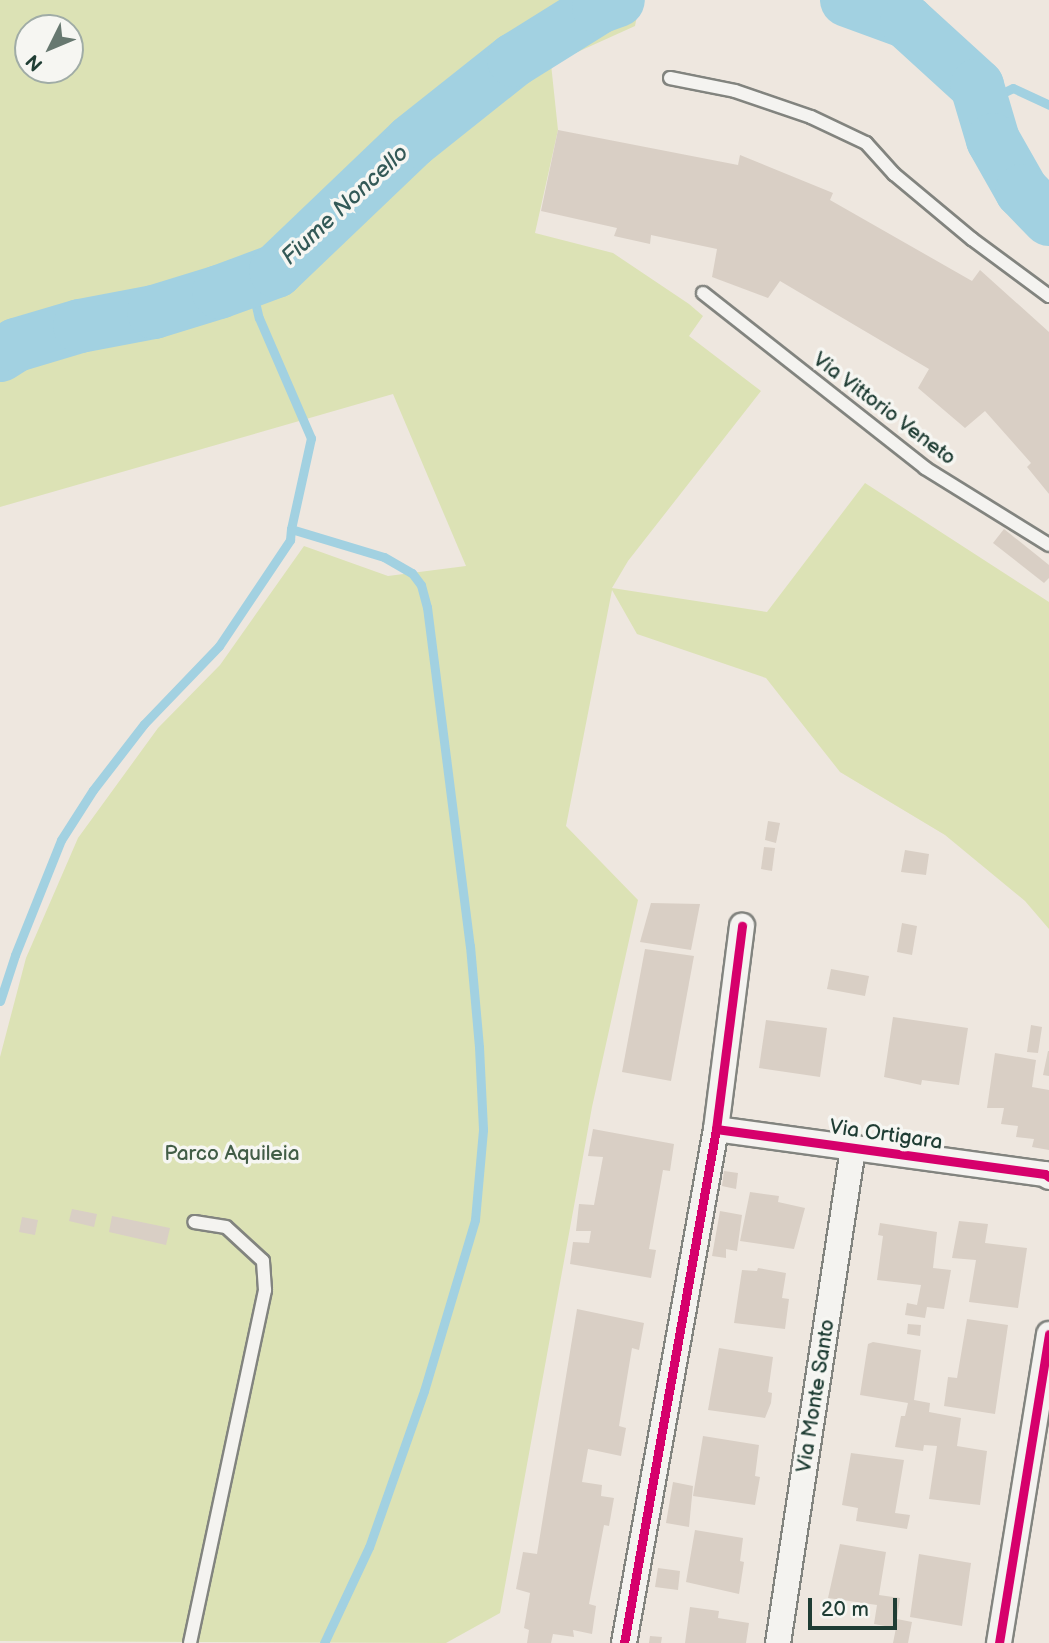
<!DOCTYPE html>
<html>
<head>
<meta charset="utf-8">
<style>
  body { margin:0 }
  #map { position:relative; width:1049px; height:1643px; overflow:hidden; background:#eee7df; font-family:"Balsamiq Sans",sans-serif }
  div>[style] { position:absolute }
  .green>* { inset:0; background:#dce2b5 }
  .stream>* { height:9px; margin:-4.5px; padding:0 4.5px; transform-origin:4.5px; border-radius:4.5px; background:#a2d1e1 }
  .river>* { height:54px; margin:-27px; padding:0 27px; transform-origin:27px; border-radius:27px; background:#a2d1e1 }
  .building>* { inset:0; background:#d9cfc5 }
  .roads { filter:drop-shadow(2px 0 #82847f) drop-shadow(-2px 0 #82847f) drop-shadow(0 2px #82847f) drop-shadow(0 -2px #82847f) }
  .service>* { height:12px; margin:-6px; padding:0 6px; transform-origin:6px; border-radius:6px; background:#f4f3f0 }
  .minor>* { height:24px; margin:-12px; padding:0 12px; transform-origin:12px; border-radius:12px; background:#f4f3f0 }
  .cycleway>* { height:9px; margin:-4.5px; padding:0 4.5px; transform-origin:4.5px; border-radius:4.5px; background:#d6006c }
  span { translate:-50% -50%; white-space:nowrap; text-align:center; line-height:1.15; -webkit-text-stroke:7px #f6f6f2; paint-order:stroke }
  .street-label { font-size:21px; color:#1f3d34 }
  .park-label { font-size:21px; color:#425d47 }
  .water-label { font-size:23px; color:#335957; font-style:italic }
  .north { position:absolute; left:14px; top:14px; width:70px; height:70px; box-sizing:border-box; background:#f6f6f2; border:2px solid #a0aca6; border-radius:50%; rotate:227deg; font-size:19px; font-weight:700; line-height:28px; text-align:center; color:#1f3d34 }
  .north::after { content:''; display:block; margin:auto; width:24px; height:32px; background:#677870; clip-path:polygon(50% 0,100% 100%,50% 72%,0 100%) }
  .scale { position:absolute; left:808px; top:1598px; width:89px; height:32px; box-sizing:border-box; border:4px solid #1f3d34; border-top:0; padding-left:9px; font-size:21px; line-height:24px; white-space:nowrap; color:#1f3d34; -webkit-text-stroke:5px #f6f6f2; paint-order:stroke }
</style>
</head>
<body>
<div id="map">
  <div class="green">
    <div style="clip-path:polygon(evenodd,0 0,640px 0,635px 26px,551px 64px,558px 130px,535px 233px,613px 253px,689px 304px,703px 316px,689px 336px,761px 391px,628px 561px,612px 588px,767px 612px,865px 483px,1049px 602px,1049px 929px,1025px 901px,945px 835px,840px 772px,766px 678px,637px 634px,612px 590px,566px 826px,638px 900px,592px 1107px,500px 1613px,446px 1643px,0 1641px,0 1057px,26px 958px,78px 838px,158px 728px,220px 665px,304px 546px,388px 576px,466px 566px,393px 394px,0 507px,0 0,28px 28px,70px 28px,70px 70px,28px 70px,28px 28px)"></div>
  </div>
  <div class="stream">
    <div style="left:982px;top:103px;width:34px;rotate:-26deg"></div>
    <div style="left:1013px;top:88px;width:40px;rotate:25deg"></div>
    <div style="left:250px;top:280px;width:39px;rotate:77deg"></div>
    <div style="left:259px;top:318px;width:131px;rotate:66.6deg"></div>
    <div style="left:311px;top:438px;width:93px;rotate:102.4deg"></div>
    <div style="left:291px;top:529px;width:97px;rotate:16.8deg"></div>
    <div style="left:384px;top:557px;width:32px;rotate:30deg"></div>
    <div style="left:412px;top:573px;width:15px;rotate:53deg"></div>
    <div style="left:421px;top:585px;width:23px;rotate:75deg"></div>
    <div style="left:427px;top:607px;width:342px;rotate:82.8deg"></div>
    <div style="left:470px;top:946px;width:101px;rotate:84.9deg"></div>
    <div style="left:479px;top:1047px;width:83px;rotate:87.2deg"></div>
    <div style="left:483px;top:1130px;width:90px;rotate:95.1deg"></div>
    <div style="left:475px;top:1220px;width:178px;rotate:106.6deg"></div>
    <div style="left:424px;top:1391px;width:165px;rotate:109.4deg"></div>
    <div style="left:369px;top:1547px;width:106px;rotate:115.1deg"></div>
    <div style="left:0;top:1001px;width:48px;rotate:-71.9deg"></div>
    <div style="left:15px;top:955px;width:124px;rotate:-68.2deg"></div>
    <div style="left:61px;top:840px;width:59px;rotate:-57.4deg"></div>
    <div style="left:93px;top:790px;width:83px;rotate:-52.3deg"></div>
    <div style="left:144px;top:724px;width:108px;rotate:-46.1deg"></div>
    <div style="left:219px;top:646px;width:128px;rotate:-56.2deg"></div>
    <div style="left:290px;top:540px;width:11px;rotate:-85deg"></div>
  </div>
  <div class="river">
    <div style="left:847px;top:0;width:64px;rotate:20.1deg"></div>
    <div style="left:907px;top:22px;width:95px;rotate:42.4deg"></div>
    <div style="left:977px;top:86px;width:56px;rotate:73.5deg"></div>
    <div style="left:993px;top:140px;width:59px;rotate:60.4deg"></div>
    <div style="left:1022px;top:191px;width:39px;rotate:46deg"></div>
    <div style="left:0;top:355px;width:19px;rotate:-32deg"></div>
    <div style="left:16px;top:345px;width:67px;rotate:-16.5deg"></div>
    <div style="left:80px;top:326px;width:75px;rotate:-10.7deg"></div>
    <div style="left:154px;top:312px;width:68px;rotate:-17.1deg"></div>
    <div style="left:219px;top:292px;width:61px;rotate:-20.2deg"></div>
    <div style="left:276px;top:271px;width:188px;rotate:-43.7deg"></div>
    <div style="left:412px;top:141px;width:130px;rotate:-38.5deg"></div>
    <div style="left:514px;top:60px;width:100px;rotate:-31.9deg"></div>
    <div style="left:599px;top:7px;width:20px;rotate:-20deg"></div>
  </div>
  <div class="building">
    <div style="clip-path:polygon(558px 130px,738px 165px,740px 155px,833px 193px,830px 200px,972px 281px,980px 270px,1049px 332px,1049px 494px,1027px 467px,1031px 463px,985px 411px,965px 428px,918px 388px,929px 369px,780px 281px,768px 298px,712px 277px,717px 249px,651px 235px,650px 244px,614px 236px,617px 228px,541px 211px)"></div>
    <div style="clip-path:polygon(1004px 529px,1049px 565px,1049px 578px,1044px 583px,993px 543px)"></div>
    <div style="clip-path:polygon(768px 821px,780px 823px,776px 843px,765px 840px)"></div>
    <div style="clip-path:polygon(764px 847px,775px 848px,772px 871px,761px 869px)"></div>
    <div style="clip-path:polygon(905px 850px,929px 854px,926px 875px,901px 872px)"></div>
    <div style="clip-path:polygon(651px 903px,700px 904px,691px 950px,640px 942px)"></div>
    <div style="clip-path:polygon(902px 923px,917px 926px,912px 955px,897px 952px)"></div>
    <div style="clip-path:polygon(645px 949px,694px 956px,671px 1081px,622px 1072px)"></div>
    <div style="clip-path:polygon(831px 969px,869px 976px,865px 996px,827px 989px)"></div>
    <div style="clip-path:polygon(893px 1017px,968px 1028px,959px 1085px,922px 1080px,921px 1085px,884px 1077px)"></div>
    <div style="clip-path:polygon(766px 1020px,827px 1028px,820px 1077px,759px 1068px)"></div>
    <div style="clip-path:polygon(1031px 1025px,1042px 1027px,1038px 1053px,1027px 1052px)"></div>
    <div style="clip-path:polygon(1048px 1051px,1049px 1051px,1049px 1076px,1043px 1075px)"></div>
    <div style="clip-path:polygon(995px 1053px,1036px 1060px,1032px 1087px,1049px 1090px,1049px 1150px,1032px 1147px,1034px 1139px,1016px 1137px,1018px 1126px,1001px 1124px,1004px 1108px,987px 1108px)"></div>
    <div style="clip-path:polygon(593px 1129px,674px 1144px,670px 1171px,663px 1170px,649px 1249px,656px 1250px,651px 1278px,570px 1264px,573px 1242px,589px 1243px,591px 1231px,576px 1231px,579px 1204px,594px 1205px,603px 1157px,588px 1156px)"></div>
    <div style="clip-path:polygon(724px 1171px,738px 1173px,736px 1189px,722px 1186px)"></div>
    <div style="clip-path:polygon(750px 1192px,779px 1196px,778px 1202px,805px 1208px,794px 1249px,740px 1241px)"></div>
    <div style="clip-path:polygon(72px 1209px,97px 1214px,94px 1227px,69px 1221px)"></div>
    <div style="clip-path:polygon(720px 1211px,742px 1215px,737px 1251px,726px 1249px,726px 1258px,712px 1256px)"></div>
    <div style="clip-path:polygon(112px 1216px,170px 1228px,166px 1245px,109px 1232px)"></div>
    <div style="clip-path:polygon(22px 1217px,38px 1220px,35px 1235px,19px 1232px)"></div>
    <div style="clip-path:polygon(959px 1221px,988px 1224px,985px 1243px,1027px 1248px,1018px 1308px,969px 1302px,976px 1260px,952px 1258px)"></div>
    <div style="clip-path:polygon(880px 1223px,937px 1232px,933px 1268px,951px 1270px,944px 1309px,927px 1307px,925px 1318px,905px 1315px,907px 1303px,917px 1305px,921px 1285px,877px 1280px,883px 1236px,878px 1235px)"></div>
    <div style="clip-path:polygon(758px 1268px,786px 1273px,782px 1298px,789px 1299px,785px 1329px,734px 1323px,742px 1270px,757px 1271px)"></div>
    <div style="clip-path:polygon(577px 1309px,644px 1323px,639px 1350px,632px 1348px,619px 1426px,626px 1428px,621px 1456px,588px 1449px,582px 1482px,602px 1485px,601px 1496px,614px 1498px,609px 1526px,604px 1525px,589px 1604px,596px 1606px,592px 1634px,573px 1630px,574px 1637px,553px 1634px,551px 1643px,527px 1643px,529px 1630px,524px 1628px,530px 1593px,516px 1589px,523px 1552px,537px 1554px)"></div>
    <div style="clip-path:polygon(967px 1319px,1008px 1325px,995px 1414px,944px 1406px,948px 1377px,957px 1378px)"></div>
    <div style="clip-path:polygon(908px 1324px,921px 1325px,920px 1336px,907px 1334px)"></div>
    <div style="clip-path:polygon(873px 1342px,921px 1350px,914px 1400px,930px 1403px,929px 1412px,961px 1418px,957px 1446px,987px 1451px,980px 1505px,929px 1499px,937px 1446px,924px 1445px,923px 1451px,895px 1447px,901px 1416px,905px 1416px,908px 1403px,860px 1395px,868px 1344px)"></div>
    <div style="clip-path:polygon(719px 1348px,773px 1357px,768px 1392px,772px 1393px,771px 1403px,765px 1418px,708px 1410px)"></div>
    <div style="clip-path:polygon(703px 1436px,759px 1445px,755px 1476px,760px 1477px,755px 1505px,693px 1496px)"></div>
    <div style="clip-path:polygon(851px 1453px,904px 1460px,895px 1513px,910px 1515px,907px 1529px,856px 1521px,858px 1508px,842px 1505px)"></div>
    <div style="clip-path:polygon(673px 1482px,693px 1486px,689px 1527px,666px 1523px)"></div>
    <div style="clip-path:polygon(695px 1530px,743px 1538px,740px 1561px,744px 1562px,739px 1594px,686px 1582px)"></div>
    <div style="clip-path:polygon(840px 1544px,886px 1552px,879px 1595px,900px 1598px,897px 1619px,912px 1622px,908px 1643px,893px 1643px,896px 1628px,874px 1624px,877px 1605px,828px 1598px)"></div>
    <div style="clip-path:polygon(919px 1554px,971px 1563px,962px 1626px,910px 1617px)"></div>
    <div style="clip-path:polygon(658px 1568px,680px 1571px,678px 1590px,655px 1587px)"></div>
    <div style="clip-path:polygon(690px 1607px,719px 1611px,718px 1618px,749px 1623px,746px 1643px,685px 1643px)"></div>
    <div style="clip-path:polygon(650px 1636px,662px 1637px,661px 1643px,649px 1643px)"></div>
  </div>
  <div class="roads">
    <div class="service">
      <div style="left:670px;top:78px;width:66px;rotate:11.3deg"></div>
      <div style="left:735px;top:91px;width:80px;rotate:18.9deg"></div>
      <div style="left:811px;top:117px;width:61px;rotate:25.3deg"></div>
      <div style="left:866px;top:143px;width:42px;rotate:47.9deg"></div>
      <div style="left:894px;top:174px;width:102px;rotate:39.8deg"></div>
      <div style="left:972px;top:239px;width:96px;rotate:36.5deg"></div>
      <div style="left:703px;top:293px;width:283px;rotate:38.2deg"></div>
      <div style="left:925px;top:468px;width:146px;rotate:31.8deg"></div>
      <div style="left:190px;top:1643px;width:361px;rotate:-78deg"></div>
      <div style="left:265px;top:1290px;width:29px;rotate:-94deg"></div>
      <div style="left:263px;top:1261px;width:50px;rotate:-137.4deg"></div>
      <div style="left:226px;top:1227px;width:32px;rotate:-171deg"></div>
    </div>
    <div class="minor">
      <div style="left:716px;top:1129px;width:332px;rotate:7.8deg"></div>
      <div style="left:1045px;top:1174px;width:5px;rotate:37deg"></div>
      <div style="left:624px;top:1643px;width:522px;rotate:-79.85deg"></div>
      <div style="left:716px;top:1129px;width:205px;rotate:-82.7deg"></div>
      <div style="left:778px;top:1643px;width:501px;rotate:-81.38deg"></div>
      <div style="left:999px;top:1643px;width:313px;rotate:-80.8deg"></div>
    </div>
  </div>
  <div class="cycleway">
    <div style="left:716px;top:1129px;width:332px;rotate:7.8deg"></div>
    <div style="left:1045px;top:1174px;width:5px;rotate:37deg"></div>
    <div style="left:624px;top:1643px;width:522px;rotate:-79.85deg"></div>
    <div style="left:716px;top:1129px;width:205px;rotate:-82.7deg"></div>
    <div style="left:999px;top:1643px;width:313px;rotate:-80.8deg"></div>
  </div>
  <div class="street-label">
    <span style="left:884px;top:409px;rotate:37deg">Via Vittorio Veneto</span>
    <span style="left:886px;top:1135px;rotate:8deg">Via Ortigara</span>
    <span style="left:816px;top:1396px;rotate:-81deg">Via Monte Santo</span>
  </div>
  <div class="park-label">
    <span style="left:232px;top:1154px">Parco Aquileia</span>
  </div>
  <div class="water-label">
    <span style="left:345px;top:205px;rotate:-43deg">Fiume Noncello</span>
  </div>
  <div class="north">N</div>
  <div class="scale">20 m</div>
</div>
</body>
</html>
